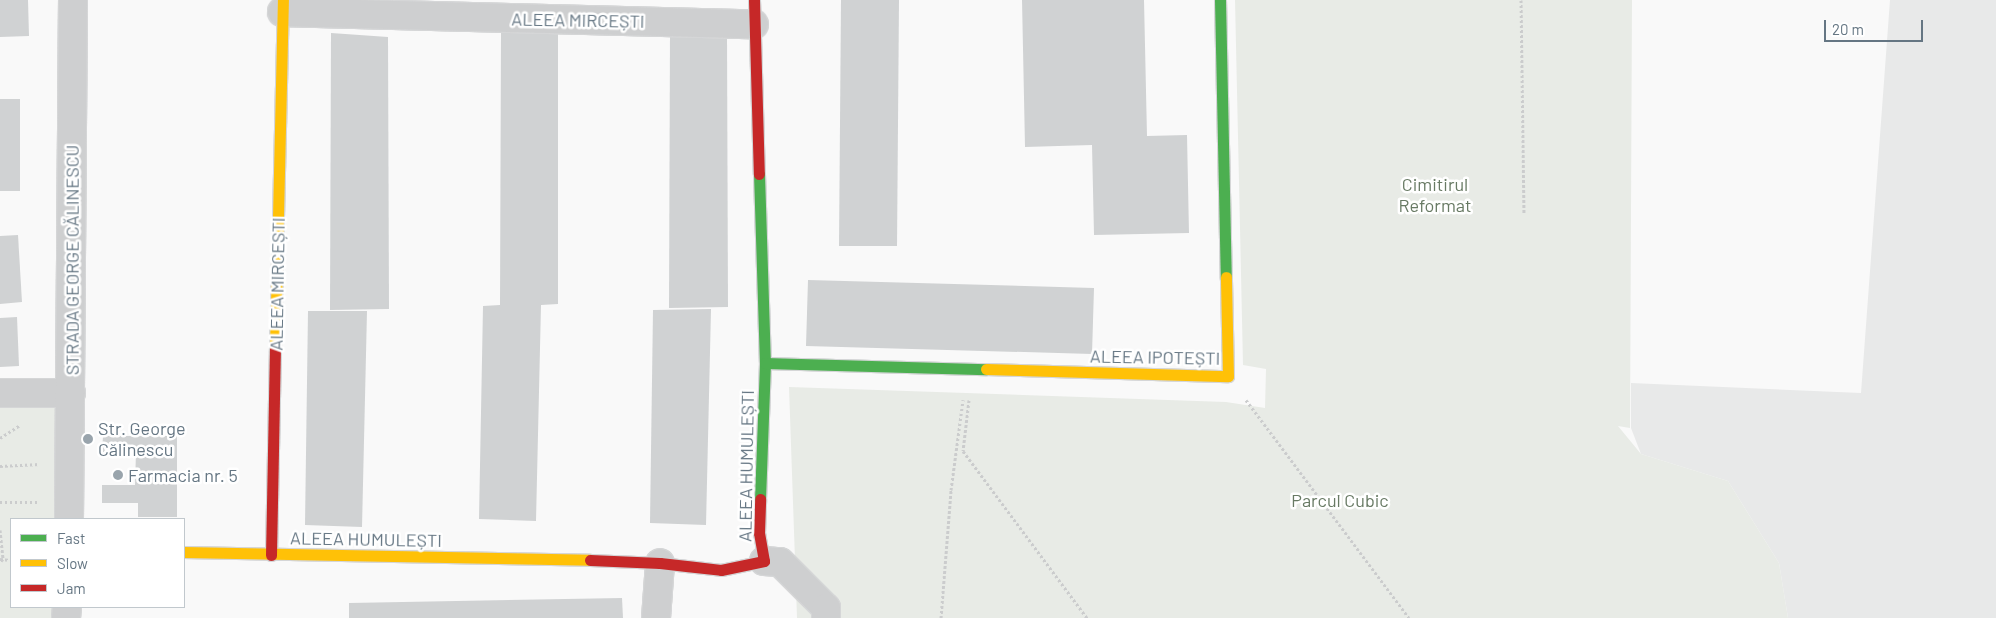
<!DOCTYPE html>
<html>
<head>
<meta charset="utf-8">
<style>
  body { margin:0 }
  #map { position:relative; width:1996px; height:618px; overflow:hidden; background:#f9f9f9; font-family:Barlow,sans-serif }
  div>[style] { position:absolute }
  .built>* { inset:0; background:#e8e9e9 }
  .green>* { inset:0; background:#e8ebe6 }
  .building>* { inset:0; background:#d0d2d3 }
  .path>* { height:3px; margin-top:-1.5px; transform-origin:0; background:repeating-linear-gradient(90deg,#cbcccd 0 2.5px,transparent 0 5px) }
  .roads { filter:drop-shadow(1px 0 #d5d6d7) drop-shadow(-1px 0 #d5d6d7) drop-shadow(0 1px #d5d6d7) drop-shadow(0 -1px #d5d6d7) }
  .street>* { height:28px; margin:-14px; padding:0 14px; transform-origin:14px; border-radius:14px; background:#cecfd0 }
  .fast>* { height:11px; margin:-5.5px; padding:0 5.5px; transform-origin:5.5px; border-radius:5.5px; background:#4caf50 }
  .slow>* { height:11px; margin:-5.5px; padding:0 5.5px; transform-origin:5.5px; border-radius:5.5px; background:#ffc107 }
  .jam>* { height:11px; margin:-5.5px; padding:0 5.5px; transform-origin:5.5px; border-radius:5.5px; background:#c62828 }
  .dots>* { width:14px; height:14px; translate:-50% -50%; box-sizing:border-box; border:2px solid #fff; border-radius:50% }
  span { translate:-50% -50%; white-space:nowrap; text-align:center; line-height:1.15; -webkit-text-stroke:5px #fff; paint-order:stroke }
  .street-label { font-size:18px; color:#657683 }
  .park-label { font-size:18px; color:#687a64 }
  .poi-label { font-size:18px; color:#657683 }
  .left { translate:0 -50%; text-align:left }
  .legend { position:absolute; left:10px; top:518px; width:175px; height:90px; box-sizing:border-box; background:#fff; border:1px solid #c1c8cd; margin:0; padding:6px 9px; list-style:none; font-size:15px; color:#657683 }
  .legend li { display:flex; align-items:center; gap:10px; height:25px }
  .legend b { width:25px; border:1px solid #c1c8cd }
  .scale { position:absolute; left:1824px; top:20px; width:99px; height:22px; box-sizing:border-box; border:2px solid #657683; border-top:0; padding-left:6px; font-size:15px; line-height:18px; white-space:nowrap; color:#657683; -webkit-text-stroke:4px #fff; paint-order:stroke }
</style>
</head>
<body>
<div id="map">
  <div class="built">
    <div style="clip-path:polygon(1890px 0,1996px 0,1996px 618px,1788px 618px,1779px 563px,1728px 481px,1641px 454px,1631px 428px,1631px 383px,1861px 393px)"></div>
  </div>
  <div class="green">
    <div style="clip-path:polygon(1235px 0,1632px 0,1630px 428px,1618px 426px,1641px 454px,1728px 481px,1779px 563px,1788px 618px,797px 618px,789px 387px,1226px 402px,1265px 408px,1266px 369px,1243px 365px)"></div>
    <div style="clip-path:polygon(0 402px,58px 403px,57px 519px,11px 519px,11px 607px,55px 607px,54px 618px,0 618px)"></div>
  </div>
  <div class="building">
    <div style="clip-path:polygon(0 0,28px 0,29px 36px,0 37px)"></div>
    <div style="clip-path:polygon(841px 0,899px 0,897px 246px,839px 246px)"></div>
    <div style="clip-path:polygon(1022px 0,1144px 0,1147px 136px,1187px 135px,1189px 233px,1094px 235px,1092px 145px,1025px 147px)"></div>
    <div style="clip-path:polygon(501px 29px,558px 33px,558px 304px,541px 305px,536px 521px,479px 519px,483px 306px,500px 305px)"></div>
    <div style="clip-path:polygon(670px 32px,727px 36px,728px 307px,669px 308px)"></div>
    <div style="clip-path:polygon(331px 33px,388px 37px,389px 309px,330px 310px)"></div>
    <div style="clip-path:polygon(0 99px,20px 99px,20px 191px,0 191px)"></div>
    <div style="clip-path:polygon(18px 235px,22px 302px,0 304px,0 236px)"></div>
    <div style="clip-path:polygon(808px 280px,1094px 288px,1092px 354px,806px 346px)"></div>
    <div style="clip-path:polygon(711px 309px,706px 525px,650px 523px,653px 310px)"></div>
    <div style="clip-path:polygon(308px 311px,367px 311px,362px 527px,305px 525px)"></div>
    <div style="clip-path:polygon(17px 317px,19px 366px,0 367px,0 318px)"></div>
    <div style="clip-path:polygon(103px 436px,177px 436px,177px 517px,138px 517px,138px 503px,102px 503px,102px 485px,135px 485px,136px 452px,102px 452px)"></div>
    <div style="clip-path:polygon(622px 598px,623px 618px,349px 618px,349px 603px)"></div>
  </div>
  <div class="path">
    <div style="left:1521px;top:0;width:213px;rotate:89.2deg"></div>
    <div style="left:969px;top:400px;width:51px;rotate:96.7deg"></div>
    <div style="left:963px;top:451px;width:208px;rotate:53.4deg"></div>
    <div style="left:1246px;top:400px;width:272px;rotate:53.2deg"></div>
    <div style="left:0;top:438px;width:24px;rotate:-33deg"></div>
    <div style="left:0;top:466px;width:40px;rotate:-2.9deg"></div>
    <div style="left:0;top:502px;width:38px"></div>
    <div style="left:0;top:530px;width:29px;rotate:84deg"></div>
    <div style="left:3px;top:559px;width:4px;rotate:135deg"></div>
    <div style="left:0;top:559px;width:11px;rotate:5deg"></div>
    <div style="left:941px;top:618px;width:128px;rotate:-85.5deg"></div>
    <div style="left:951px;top:490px;width:91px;rotate:-82.4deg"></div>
  </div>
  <div class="roads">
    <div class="street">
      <div style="left:282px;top:12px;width:472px;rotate:1.5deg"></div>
      <div style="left:0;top:393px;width:71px"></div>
      <div style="left:69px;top:519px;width:519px;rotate:-89.56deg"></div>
      <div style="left:764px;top:561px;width:16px;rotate:4deg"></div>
      <div style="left:780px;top:562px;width:65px;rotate:45deg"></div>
      <div style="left:826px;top:608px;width:10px;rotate:90deg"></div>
      <div style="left:66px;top:618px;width:11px;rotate:-85deg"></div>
      <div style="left:656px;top:618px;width:55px;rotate:-85.8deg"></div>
    </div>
    <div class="fast">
      <div style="left:1220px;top:0;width:277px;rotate:88.8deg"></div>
      <div style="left:759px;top:174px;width:189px;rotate:88.2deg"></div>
      <div style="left:765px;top:363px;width:136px;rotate:92.1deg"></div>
      <div style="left:765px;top:363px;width:221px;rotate:1.6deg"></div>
    </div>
    <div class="slow">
      <div style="left:275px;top:349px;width:349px;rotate:-88.7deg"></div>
      <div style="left:986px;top:369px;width:242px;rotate:1.7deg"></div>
      <div style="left:1228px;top:376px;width:99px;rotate:-91.2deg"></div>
      <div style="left:184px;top:552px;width:406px;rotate:1.1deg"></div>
    </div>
    <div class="jam">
      <div style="left:754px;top:0;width:174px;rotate:88.4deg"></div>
      <div style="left:271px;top:555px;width:206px;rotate:-88.9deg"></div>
      <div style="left:590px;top:560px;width:70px;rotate:2.5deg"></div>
      <div style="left:660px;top:563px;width:61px;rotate:6.5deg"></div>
      <div style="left:721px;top:570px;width:44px;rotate:-11.8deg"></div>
      <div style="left:764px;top:561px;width:28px;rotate:-100deg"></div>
      <div style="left:759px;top:533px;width:34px;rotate:-88deg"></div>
    </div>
  </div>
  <div class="dots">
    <div style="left:88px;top:439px;background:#99a4ac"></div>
    <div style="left:118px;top:475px;background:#99a4ac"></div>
  </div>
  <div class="street-label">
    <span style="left:578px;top:20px;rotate:1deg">ALEEA MIRCEȘTI</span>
    <span style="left:72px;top:260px;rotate:-90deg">STRADA GEORGE CĂLINESCU</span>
    <span style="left:277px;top:284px;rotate:-89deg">ALEEA MIRCEȘTI</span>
    <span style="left:1155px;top:357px;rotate:1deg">ALEEA IPOTEȘTI</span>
    <span style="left:746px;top:466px;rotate:-89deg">ALEEA HUMULEȘTI</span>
    <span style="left:366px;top:539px;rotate:1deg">ALEEA HUMULEȘTI</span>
  </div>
  <div class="park-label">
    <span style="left:1435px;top:195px">Cimitirul<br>Reformat</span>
    <span style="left:1340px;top:500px">Parcul Cubic</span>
  </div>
  <div class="poi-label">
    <span class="left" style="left:98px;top:439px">Str. George<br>Călinescu</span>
    <span class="left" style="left:128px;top:475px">Farmacia nr. 5</span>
  </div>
  <ul class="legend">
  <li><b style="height:6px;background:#4caf50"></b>Fast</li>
  <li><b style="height:6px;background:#ffc107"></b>Slow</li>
  <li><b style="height:6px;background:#c62828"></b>Jam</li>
  </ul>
  <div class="scale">20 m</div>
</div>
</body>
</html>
